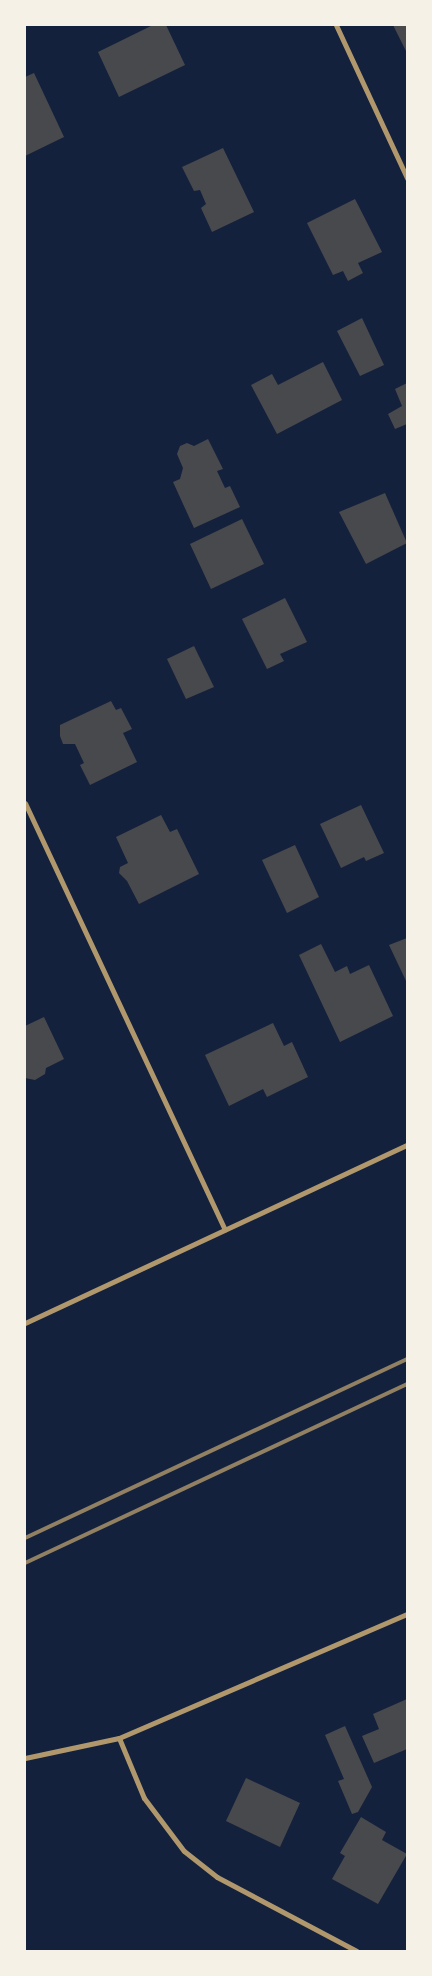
<!DOCTYPE html>
<html>
<head>
<meta charset="utf-8">
<style>
  body { margin:0 }
  #map { position:relative; width:432px; height:1976px; overflow:hidden; background:#14213d; font-family:Helvetica,sans-serif }
  div>[style] { position:absolute }
  .building>* { inset:0; background:#48494c }
  .minor>* { height:5px; margin:-2.5px; padding:0 2.5px; transform-origin:2.5px; border-radius:2.5px; background:#b1986c }
  .rail>* { height:4px; margin:-2px; padding:0 2px; transform-origin:2px; border-radius:2px; background:#918062 }
  span { translate:-50% -50%; white-space:nowrap; text-align:center; line-height:1.15; -webkit-text-stroke:4.5px #f6f1e7; paint-order:stroke }
  .frame { position:absolute; inset:0; border:26px solid #f6f1e7; pointer-events:none }
</style>
</head>
<body>
<div id="map">
  <div class="building">
    <div style="clip-path:polygon(153px 25px,166px 25px,185px 65px,119px 97px,98px 52px)"></div>
    <div style="clip-path:polygon(393px 25px,407px 25px,407px 53px)"></div>
    <div style="clip-path:polygon(34px 73px,64px 137px,25px 156px,25px 77px)"></div>
    <div style="clip-path:polygon(223px 148px,254px 212px,212px 232px,201px 208px,206px 204px,200px 190px,194px 191px,182px 167px)"></div>
    <div style="clip-path:polygon(355px 199px,382px 252px,358px 263px,363px 273px,348px 281px,343px 271px,333px 275px,307px 223px)"></div>
    <div style="clip-path:polygon(362px 318px,384px 365px,360px 376px,337px 331px)"></div>
    <div style="clip-path:polygon(323px 362px,342px 400px,277px 434px,251px 385px,272px 374px,278px 385px)"></div>
    <div style="clip-path:polygon(407px 383px,407px 424px,395px 429px,388px 414px,402px 406px,395px 389px)"></div>
    <div style="clip-path:polygon(208px 439px,223px 469px,217px 471px,225px 488px,230px 486px,240px 507px,194px 528px,173px 482px,180px 479px,183px 468px,177px 454px,180px 446px,187px 443px,194px 446px)"></div>
    <div style="clip-path:polygon(385px 493px,407px 543px,366px 564px,339px 512px)"></div>
    <div style="clip-path:polygon(242px 519px,264px 564px,211px 589px,190px 544px)"></div>
    <div style="clip-path:polygon(285px 598px,307px 642px,280px 654px,284px 661px,267px 669px,242px 619px)"></div>
    <div style="clip-path:polygon(194px 646px,214px 687px,186px 699px,167px 659px)"></div>
    <div style="clip-path:polygon(111px 701px,116px 710px,121px 708px,132px 729px,123px 733px,137px 762px,90px 785px,80px 765px,84px 763px,75px 744px,63px 744px,60px 736px,60px 725px)"></div>
    <div style="clip-path:polygon(361px 805px,384px 853px,366px 861px,364px 857px,341px 868px,320px 824px)"></div>
    <div style="clip-path:polygon(161px 815px,170px 832px,177px 829px,199px 874px,139px 904px,127px 881px,119px 873px,120px 867px,128px 863px,116px 837px)"></div>
    <div style="clip-path:polygon(295px 845px,319px 897px,287px 913px,262px 860px)"></div>
    <div style="clip-path:polygon(407px 938px,407px 983px,389px 945px)"></div>
    <div style="clip-path:polygon(321px 944px,335px 972px,347px 966px,350px 974px,369px 965px,393px 1016px,340px 1042px,299px 955px)"></div>
    <div style="clip-path:polygon(44px 1017px,64px 1059px,46px 1068px,45px 1074px,35px 1080px,25px 1078px,25px 1026px)"></div>
    <div style="clip-path:polygon(273px 1023px,284px 1046px,292px 1042px,308px 1077px,267px 1097px,263px 1089px,229px 1106px,205px 1055px)"></div>
    <div style="clip-path:polygon(407px 1699px,407px 1749px,374px 1763px,362px 1736px,379px 1729px,373px 1714px)"></div>
    <div style="clip-path:polygon(345px 1726px,372px 1787px,358px 1812px,352px 1814px,338px 1781px,344px 1779px,325px 1735px)"></div>
    <div style="clip-path:polygon(246px 1778px,300px 1803px,280px 1847px,226px 1821px)"></div>
    <div style="clip-path:polygon(361px 1817px,386px 1832px,382px 1840px,407px 1854px,378px 1904px,332px 1879px,345px 1856px,340px 1853px)"></div>
  </div>
  <div class="minor">
    <div style="left:336px;top:25px;width:169px;rotate:65.1deg"></div>
    <div style="left:25px;top:803px;width:471px;rotate:64.9deg"></div>
    <div style="left:25px;top:1323px;width:421px;rotate:-25deg"></div>
    <div style="left:119px;top:1738px;width:65px;rotate:67.4deg"></div>
    <div style="left:144px;top:1798px;width:66px;rotate:53deg"></div>
    <div style="left:184px;top:1851px;width:42px;rotate:38.2deg"></div>
    <div style="left:217px;top:1877px;width:158px;rotate:27.9deg"></div>
    <div style="left:25px;top:1758px;width:96px;rotate:-12deg"></div>
    <div style="left:119px;top:1738px;width:314px;rotate:-23.3deg"></div>
  </div>
  <div class="rail">
    <div style="left:25px;top:1538px;width:422px;rotate:-25.1deg"></div>
    <div style="left:25px;top:1563px;width:422px;rotate:-25.1deg"></div>
  </div>
  <div class="frame"></div>
</div>
</body>
</html>
